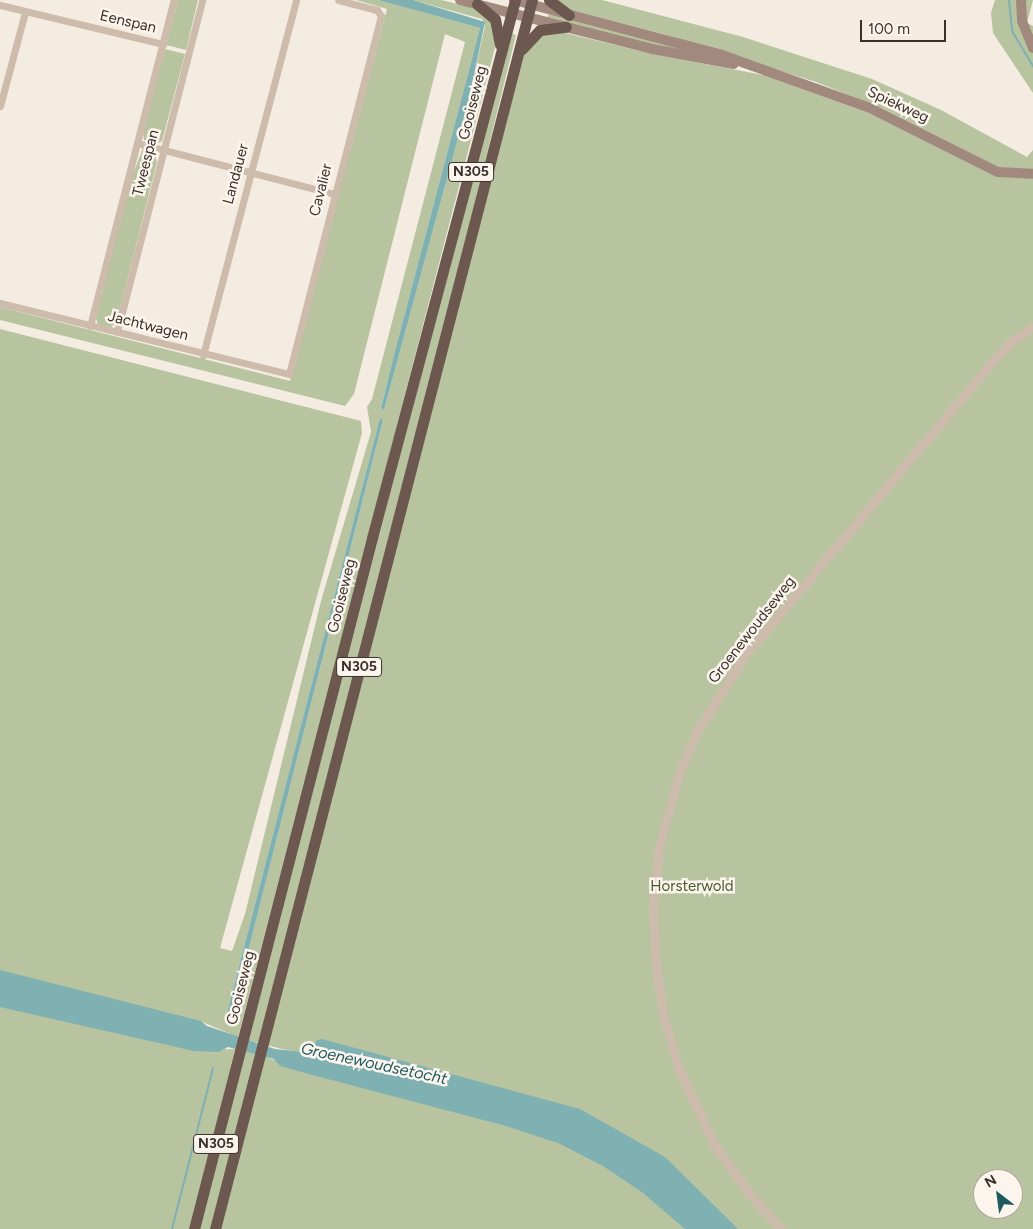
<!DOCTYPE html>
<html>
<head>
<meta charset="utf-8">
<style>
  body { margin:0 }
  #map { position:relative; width:1033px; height:1229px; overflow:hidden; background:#f4ebe1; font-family:Figtree,sans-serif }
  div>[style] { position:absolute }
  .green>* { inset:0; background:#b8c4a0 }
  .water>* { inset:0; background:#7fb0b2 }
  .stream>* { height:2px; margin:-1px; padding:0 1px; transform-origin:1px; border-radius:1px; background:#7fb0b2 }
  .minor>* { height:7px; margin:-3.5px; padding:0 3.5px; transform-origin:3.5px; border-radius:3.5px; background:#cdbbac }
  .tertiary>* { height:9px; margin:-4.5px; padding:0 4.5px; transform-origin:4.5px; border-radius:4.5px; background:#cdbbac }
  .secondary>* { height:10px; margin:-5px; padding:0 5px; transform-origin:5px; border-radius:5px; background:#a18a7d }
  .trunk>* { height:11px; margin:-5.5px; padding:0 5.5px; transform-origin:5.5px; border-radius:5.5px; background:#6c584f }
  span { translate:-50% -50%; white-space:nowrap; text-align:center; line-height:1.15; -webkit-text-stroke:5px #fbf5ee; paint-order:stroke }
  .shield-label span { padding:1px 4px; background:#fbf5ee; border:1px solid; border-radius:4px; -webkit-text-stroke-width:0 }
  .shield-label { font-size:14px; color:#3b302b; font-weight:700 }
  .street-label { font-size:15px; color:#3b302b }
  .park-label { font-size:15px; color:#4a5a2e }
  .water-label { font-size:16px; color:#1f5a5e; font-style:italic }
  .north { position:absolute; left:973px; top:1169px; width:50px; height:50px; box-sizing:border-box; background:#fbf5ee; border:1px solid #aea6a0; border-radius:50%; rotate:330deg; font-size:14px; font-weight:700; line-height:20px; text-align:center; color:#3b302b }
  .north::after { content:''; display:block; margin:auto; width:18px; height:22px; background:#1f5a5e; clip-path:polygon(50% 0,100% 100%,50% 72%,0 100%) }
  .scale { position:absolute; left:860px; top:20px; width:86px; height:22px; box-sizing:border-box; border:2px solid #3b302b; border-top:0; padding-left:6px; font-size:15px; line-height:18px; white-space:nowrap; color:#3b302b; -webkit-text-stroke:4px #fbf5ee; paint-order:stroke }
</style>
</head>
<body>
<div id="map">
  <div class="green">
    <div style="clip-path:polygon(178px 0,198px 0,186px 50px,166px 45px)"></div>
    <div style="clip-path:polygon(evenodd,356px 0,378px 0,480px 28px,395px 351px,381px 408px,384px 410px,470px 94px,485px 26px,482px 19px,413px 0,441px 0,470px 7px,491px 17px,497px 40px,238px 1037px,200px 1021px,192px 1050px,235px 1049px,191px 1229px,0 1229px,0 329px,361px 421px,362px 433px,220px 948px,232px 951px,245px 914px,321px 601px,371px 432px,367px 407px,372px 399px,465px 42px,445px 34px,354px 394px,345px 406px,0 320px,0 307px,290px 381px,387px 9px,356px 0,380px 418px,383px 420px,230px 1023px,225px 1021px,380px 418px)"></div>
    <div style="clip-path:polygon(552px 0,602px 0,743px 37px,872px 79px,941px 110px,1027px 157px,1033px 150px,1033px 170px,1001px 168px,884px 109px,816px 82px,667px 35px,567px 9px)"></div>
    <div style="clip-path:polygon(995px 0,1033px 0,1027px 23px,1033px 26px,1033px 93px,993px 33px,991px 13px)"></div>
    <div style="clip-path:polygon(549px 13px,651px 39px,726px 62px,547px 20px)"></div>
    <div style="clip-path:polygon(evenodd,557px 31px,652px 54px,763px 75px,871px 114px,995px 175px,1033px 178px,1033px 1229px,219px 1229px,264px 1056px,277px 1061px,294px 1052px,266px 1045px,524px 54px,534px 36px,557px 31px,983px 1179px,1013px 1179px,1013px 1209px,983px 1209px,983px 1179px)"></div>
    <div style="clip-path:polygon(510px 33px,516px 35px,477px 194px,259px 1043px,248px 1040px)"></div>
    <div style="clip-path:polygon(165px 49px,185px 54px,162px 141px,157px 144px,144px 140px,143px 132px)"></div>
    <div style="clip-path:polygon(143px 148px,154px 152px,157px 162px,117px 321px,110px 328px,98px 325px,96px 318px,131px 179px)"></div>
    <div style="clip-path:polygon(245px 1051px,256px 1054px,212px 1229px,198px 1229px)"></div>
  </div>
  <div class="water">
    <div style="clip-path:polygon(378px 0,413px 0,485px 22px,470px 94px,384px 410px,381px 408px,395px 351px,480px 28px)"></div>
    <div style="clip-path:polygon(380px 418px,383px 420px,230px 1023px,227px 1024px,225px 1021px)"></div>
    <div style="clip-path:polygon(0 970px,201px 1021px,207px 1026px,275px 1049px,310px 1053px,317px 1040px,322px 1039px,580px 1109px,665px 1157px,738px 1229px,685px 1229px,643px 1193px,603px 1166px,558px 1143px,506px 1126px,305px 1073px,280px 1066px,274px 1059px,228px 1047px,219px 1052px,194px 1051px,0 1007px)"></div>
  </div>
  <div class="stream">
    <div style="left:1009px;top:0;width:31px;rotate:84deg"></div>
    <div style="left:1012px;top:31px;width:41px;rotate:59deg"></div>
    <div style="left:172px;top:1229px;width:166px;rotate:-75.7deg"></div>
  </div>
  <div class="minor">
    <div style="left:0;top:5px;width:168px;rotate:13.5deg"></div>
    <div style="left:0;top:106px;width:97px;rotate:-75.1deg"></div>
    <div style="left:137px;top:143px;width:203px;rotate:14.5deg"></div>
    <div style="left:0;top:303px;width:298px;rotate:13.8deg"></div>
    <div style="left:289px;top:374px;width:370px;rotate:-75.6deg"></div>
    <div style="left:381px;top:16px;width:7px;rotate:-124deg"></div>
    <div style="left:377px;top:10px;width:40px;rotate:-165.6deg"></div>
    <div style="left:90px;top:326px;width:337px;rotate:-75.6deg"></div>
    <div style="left:117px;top:332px;width:343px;rotate:-75.6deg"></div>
    <div style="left:203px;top:355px;width:367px;rotate:-75.3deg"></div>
  </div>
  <div class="tertiary">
    <div style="left:781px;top:1229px;width:50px;rotate:-131.7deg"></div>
    <div style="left:748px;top:1192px;width:59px;rotate:-125.3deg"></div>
    <div style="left:714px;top:1144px;width:85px;rotate:-115.1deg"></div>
    <div style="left:678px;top:1067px;width:55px;rotate:-105.8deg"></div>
    <div style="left:663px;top:1014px;width:48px;rotate:-98.5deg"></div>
    <div style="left:656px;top:967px;width:58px;rotate:-93deg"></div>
    <div style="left:653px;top:909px;width:61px;rotate:-84.4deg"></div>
    <div style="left:659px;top:848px;width:74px;rotate:-75.2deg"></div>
    <div style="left:678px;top:776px;width:49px;rotate:-67.1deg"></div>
    <div style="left:697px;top:731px;width:93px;rotate:-57.3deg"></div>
    <div style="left:747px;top:653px;width:378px;rotate:-49.9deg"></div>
    <div style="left:990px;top:364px;width:33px;rotate:-46deg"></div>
    <div style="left:1013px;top:340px;width:24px;rotate:-33deg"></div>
  </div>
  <div class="secondary">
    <div style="left:460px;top:0;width:198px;rotate:14.3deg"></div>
    <div style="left:652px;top:49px;width:83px;rotate:10.4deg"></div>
    <div style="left:514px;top:0;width:215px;rotate:14.8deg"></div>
    <div style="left:722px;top:55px;width:157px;rotate:19.7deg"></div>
    <div style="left:870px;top:108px;width:143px;rotate:26.6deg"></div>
    <div style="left:998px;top:172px;width:35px;rotate:3deg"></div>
    <div style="left:1021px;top:0;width:21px;rotate:87deg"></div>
    <div style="left:1022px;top:21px;width:29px;rotate:68deg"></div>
  </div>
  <div class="trunk">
    <div style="left:549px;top:0;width:25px;rotate:37deg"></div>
    <div style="left:477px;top:4px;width:23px;rotate:40deg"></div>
    <div style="left:495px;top:19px;width:26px;rotate:79deg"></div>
    <div style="left:522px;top:49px;width:26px;rotate:-47deg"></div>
    <div style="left:540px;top:30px;width:26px;rotate:-7deg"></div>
    <div style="left:194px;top:1229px;width:714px;rotate:-75.55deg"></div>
    <div style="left:372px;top:538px;width:557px;rotate:-75.11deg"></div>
    <div style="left:215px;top:1229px;width:1269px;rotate:-75.54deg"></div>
  </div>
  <div class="shield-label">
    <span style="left:471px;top:172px">N305</span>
    <span style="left:359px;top:667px">N305</span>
    <span style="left:216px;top:1144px">N305</span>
  </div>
  <div class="street-label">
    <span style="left:128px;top:22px;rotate:13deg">Eenspan</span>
    <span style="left:473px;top:103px;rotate:-76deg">Gooiseweg</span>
    <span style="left:898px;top:105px;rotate:25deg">Spiekweg</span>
    <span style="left:146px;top:163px;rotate:-76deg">Tweespan</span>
    <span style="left:236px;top:174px;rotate:-75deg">Landauer</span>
    <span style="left:321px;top:190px;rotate:-76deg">Cavalier</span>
    <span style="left:148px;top:326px;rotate:14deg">Jachtwagen</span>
    <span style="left:342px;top:596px;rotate:-76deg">Gooiseweg</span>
    <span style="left:752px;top:630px;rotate:-52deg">Groenewoudseweg</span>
    <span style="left:241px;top:988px;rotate:-76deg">Gooiseweg</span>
  </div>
  <div class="park-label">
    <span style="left:692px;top:887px">Horsterwold</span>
  </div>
  <div class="water-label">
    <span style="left:374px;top:1064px;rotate:12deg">Groenewoudsetocht</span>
  </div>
  <div class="north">N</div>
  <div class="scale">100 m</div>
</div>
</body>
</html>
